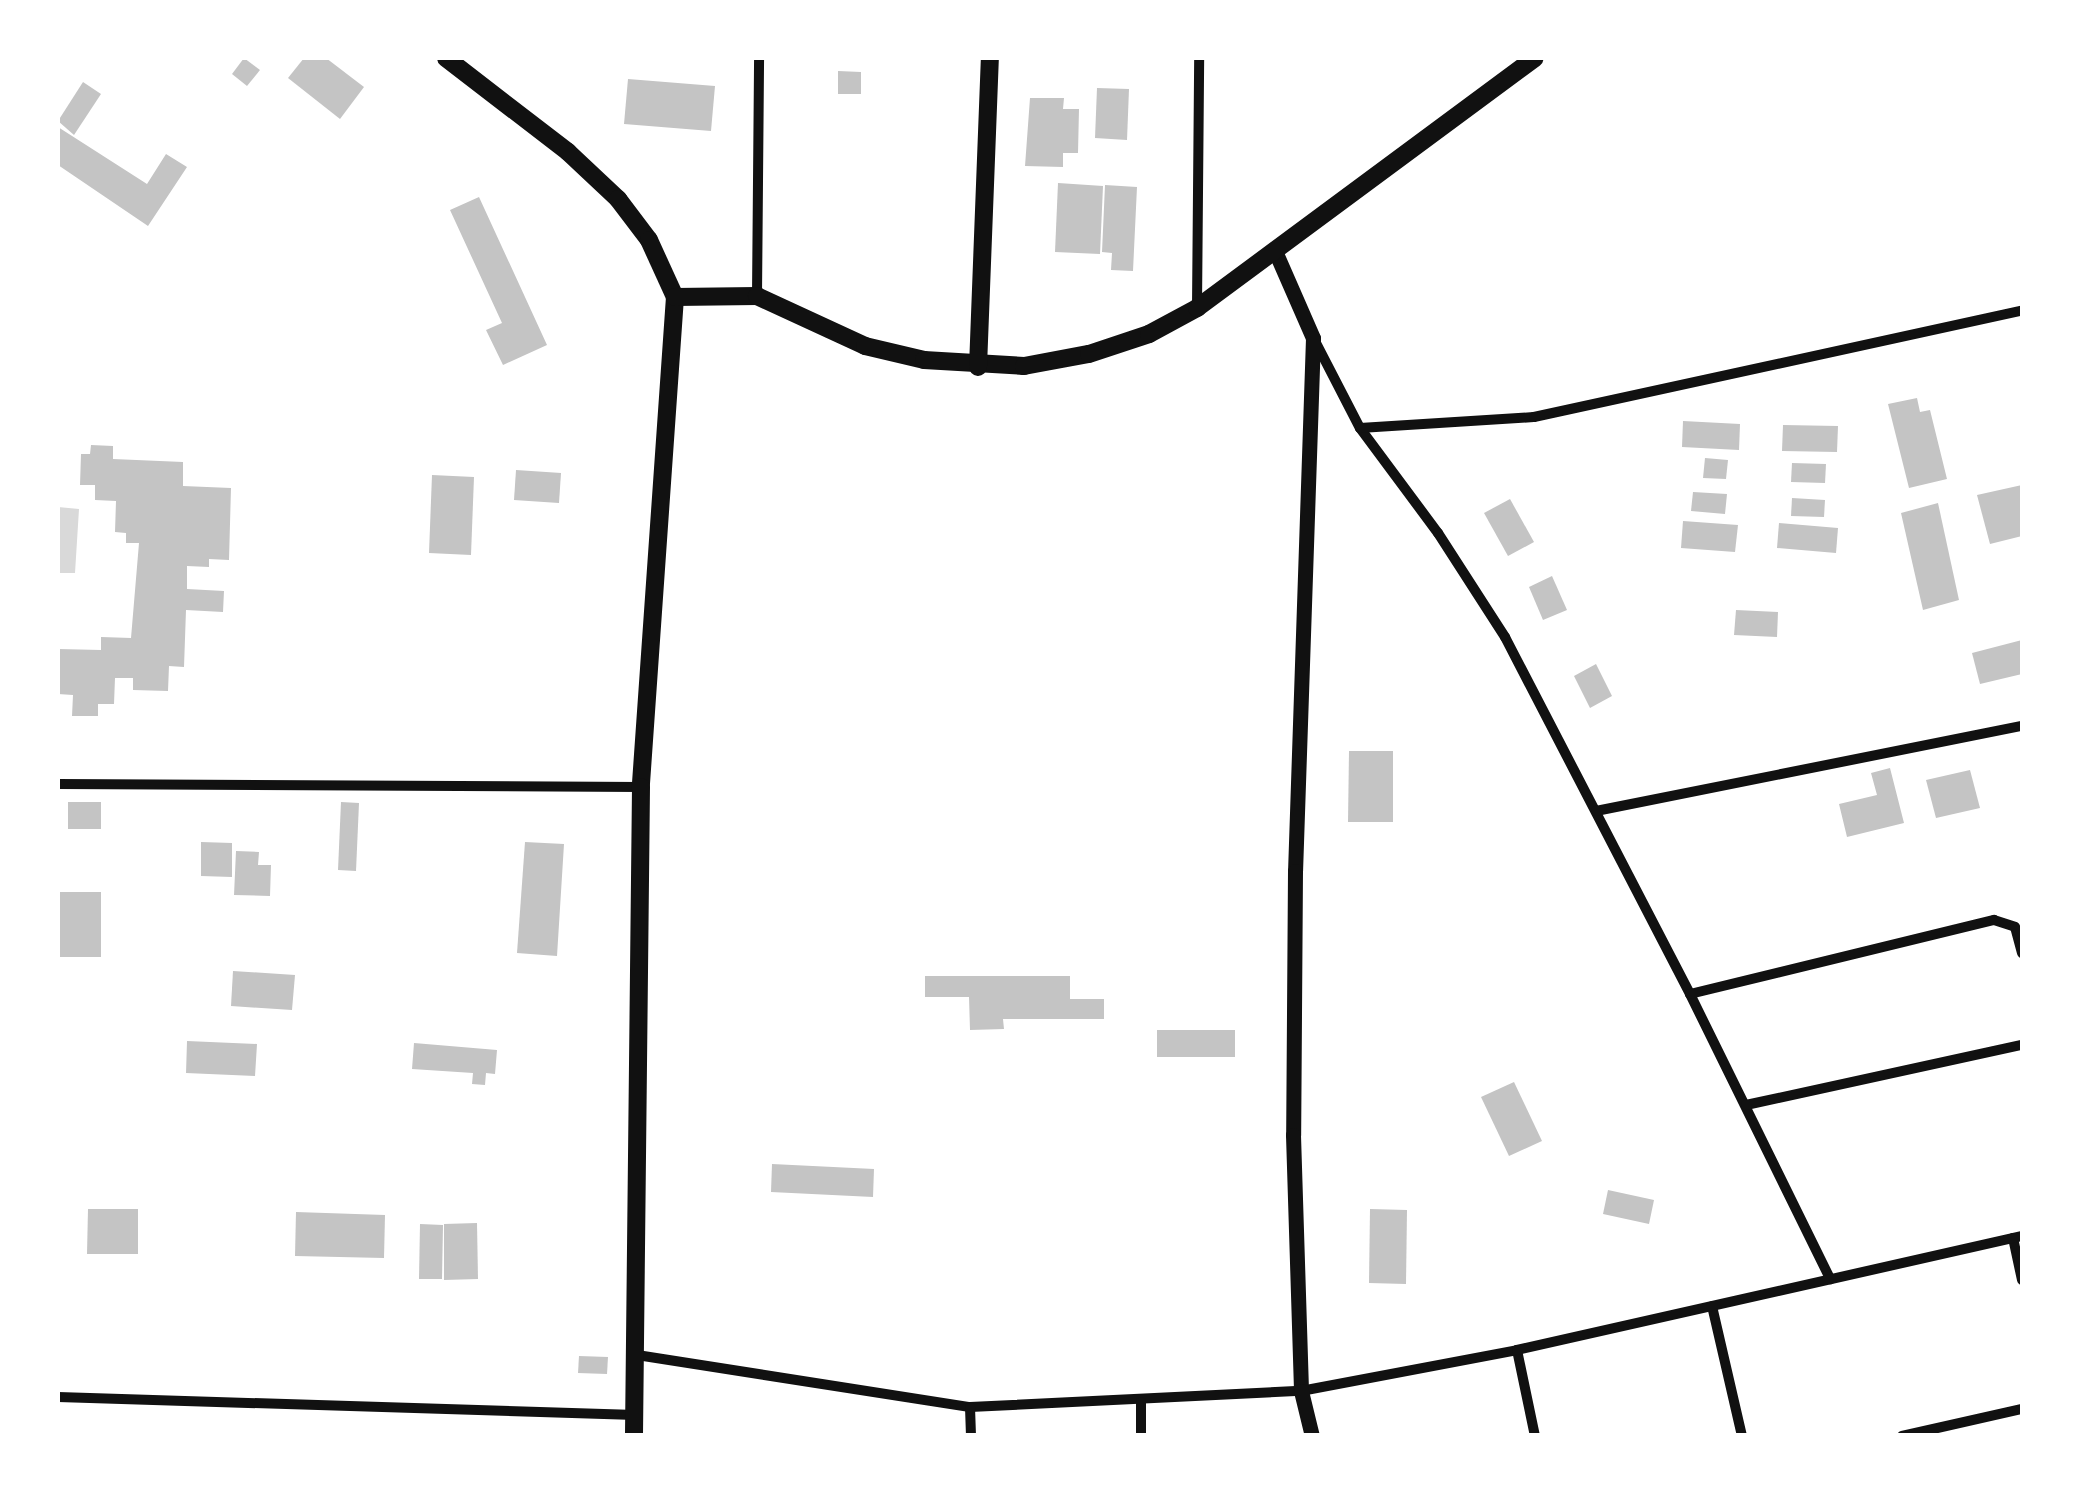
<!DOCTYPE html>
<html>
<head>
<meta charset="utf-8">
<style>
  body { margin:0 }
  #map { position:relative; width:2080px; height:1493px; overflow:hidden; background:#fff; font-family:Raleway,sans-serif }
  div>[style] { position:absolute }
  .water>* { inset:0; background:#d9d9d9 }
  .building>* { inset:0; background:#c4c4c4 }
  .minor>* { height:10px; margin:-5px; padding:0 5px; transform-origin:5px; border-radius:5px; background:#111 }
  .secondary>* { height:15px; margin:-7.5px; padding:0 7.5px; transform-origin:7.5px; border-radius:7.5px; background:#111 }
  .primary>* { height:18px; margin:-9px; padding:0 9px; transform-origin:9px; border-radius:9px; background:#111 }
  span { translate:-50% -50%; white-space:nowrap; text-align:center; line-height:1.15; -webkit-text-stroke:9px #fff; paint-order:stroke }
  .frame { position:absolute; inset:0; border:60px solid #fff; pointer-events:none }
</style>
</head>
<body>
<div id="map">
  <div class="water">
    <div style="clip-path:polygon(58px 507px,79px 509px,75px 573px,58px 573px)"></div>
  </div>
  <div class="building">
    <div style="clip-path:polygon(244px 58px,260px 70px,247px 86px,232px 74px)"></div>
    <div style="clip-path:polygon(304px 58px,326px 58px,364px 87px,340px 119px,288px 78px)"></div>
    <div style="clip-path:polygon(838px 71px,861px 72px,861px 94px,838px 94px)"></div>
    <div style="clip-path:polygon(628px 79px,715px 86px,711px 131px,624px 124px)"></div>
    <div style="clip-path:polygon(83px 82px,101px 94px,74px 135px,58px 121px)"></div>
    <div style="clip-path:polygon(1097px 88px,1129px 89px,1127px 140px,1095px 138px)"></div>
    <div style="clip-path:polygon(1030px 98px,1064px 98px,1063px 109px,1079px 109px,1078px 153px,1063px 153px,1063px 167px,1025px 166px)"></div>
    <div style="clip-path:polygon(58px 127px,147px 184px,166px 154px,187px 167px,148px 226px,58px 165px)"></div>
    <div style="clip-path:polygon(1058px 183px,1103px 186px,1100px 254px,1055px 252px)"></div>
    <div style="clip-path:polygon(1105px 185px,1137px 187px,1133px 271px,1111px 270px,1112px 253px,1102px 252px)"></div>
    <div style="clip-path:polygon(479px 197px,547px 345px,503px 365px,486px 330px,502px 323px,450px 210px)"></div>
    <div style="clip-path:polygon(1917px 398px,1920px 412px,1930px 410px,1947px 479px,1909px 488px,1888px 404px)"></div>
    <div style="clip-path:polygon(1683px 421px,1740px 424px,1739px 450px,1682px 447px)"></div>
    <div style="clip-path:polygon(1783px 425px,1838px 426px,1837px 452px,1782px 451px)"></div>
    <div style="clip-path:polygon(91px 445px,113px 446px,113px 459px,183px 462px,183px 486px,231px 488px,229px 560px,209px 559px,209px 567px,187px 566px,187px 589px,224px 591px,223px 612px,186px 610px,184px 667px,169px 666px,168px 691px,133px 690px,133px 678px,115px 678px,114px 704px,98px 704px,98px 716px,72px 716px,73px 695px,58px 694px,58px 649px,101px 650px,101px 637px,131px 638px,139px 543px,126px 543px,126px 533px,115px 532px,116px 501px,95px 500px,95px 485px,80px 485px,81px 454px,90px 454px)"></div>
    <div style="clip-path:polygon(1705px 458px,1728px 460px,1726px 479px,1703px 478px)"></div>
    <div style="clip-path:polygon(1792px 463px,1826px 464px,1825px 483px,1791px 482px)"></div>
    <div style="clip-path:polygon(516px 470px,561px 473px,559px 503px,514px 500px)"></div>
    <div style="clip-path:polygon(432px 475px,474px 477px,471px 555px,429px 553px)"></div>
    <div style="clip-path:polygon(2022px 485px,2022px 536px,1990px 544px,1977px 495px)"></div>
    <div style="clip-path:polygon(1693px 492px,1727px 494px,1725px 514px,1691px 511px)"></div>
    <div style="clip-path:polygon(1792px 498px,1825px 500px,1824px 517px,1791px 516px)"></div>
    <div style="clip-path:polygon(1510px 499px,1534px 542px,1508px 556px,1484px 513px)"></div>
    <div style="clip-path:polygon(1938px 503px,1959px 600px,1923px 610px,1901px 513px)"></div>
    <div style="clip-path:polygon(1683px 521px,1738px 525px,1735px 552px,1681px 548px)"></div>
    <div style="clip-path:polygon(1779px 523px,1838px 528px,1836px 553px,1777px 548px)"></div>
    <div style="clip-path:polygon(1552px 576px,1567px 610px,1543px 620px,1529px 587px)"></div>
    <div style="clip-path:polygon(1736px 610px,1778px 612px,1777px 637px,1734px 635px)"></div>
    <div style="clip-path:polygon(2022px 640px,2022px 674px,1980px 684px,1972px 653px)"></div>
    <div style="clip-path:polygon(1596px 664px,1612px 696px,1590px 708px,1574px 676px)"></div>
    <div style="clip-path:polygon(1349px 751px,1393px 751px,1393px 822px,1348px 822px)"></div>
    <div style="clip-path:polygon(1890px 768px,1904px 823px,1847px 837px,1839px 804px,1877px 795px,1871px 773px)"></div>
    <div style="clip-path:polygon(1970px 770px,1980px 808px,1936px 818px,1926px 780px)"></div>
    <div style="clip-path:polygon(68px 802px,101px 802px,101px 829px,68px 829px)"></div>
    <div style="clip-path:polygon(341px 802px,359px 803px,356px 871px,338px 870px)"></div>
    <div style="clip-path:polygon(201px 842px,232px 843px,232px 877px,201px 876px)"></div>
    <div style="clip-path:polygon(525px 842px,564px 844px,557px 956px,517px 953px)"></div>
    <div style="clip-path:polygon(236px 851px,259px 852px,258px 865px,271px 865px,270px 896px,234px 895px)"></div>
    <div style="clip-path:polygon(58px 892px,101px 892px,101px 957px,58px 957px)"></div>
    <div style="clip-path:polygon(233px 971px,295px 975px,292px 1010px,231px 1006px)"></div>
    <div style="clip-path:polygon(925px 976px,1070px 976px,1070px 999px,1104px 999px,1104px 1019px,1003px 1019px,1004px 1029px,970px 1030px,969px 997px,925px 997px)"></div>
    <div style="clip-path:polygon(1157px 1030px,1235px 1030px,1235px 1057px,1157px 1057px)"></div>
    <div style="clip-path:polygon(187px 1041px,257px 1044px,255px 1076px,186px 1073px)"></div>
    <div style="clip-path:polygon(414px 1043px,497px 1050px,495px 1074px,486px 1073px,485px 1085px,472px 1084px,473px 1073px,412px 1069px)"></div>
    <div style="clip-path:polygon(1514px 1082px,1542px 1141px,1509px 1156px,1481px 1097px)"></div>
    <div style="clip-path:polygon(772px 1164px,874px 1169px,873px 1197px,771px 1192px)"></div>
    <div style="clip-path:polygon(1608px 1190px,1654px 1200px,1649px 1224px,1603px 1214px)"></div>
    <div style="clip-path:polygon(88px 1209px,138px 1209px,138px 1254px,87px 1254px)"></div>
    <div style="clip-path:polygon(1370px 1209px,1407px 1210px,1406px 1284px,1369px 1283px)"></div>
    <div style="clip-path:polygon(296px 1212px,385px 1215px,384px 1258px,295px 1256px)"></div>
    <div style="clip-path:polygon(477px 1223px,478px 1279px,444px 1280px,444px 1224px)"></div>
    <div style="clip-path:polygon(420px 1224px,443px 1225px,442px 1279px,419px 1279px)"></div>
    <div style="clip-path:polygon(579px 1356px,608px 1357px,607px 1374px,578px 1373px)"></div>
  </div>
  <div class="minor">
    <div style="left:757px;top:296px;width:238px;rotate:-89.5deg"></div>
    <div style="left:1197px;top:307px;width:249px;rotate:-89.5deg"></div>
    <div style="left:1314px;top:339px;width:100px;rotate:62.7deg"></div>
    <div style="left:1360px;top:428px;width:131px;rotate:53.4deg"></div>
    <div style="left:1438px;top:533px;width:124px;rotate:57.2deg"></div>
    <div style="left:1505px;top:637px;width:402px;rotate:62.6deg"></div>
    <div style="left:1690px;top:994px;width:318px;rotate:63.8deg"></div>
    <div style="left:1360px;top:428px;width:174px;rotate:-3.6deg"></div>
    <div style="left:1534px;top:417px;width:499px;rotate:-12.3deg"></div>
    <div style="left:58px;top:784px;width:583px;rotate:0.29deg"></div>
    <div style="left:1596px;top:811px;width:434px;rotate:-11.3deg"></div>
    <div style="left:1690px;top:994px;width:313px;rotate:-13.7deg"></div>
    <div style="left:1994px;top:920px;width:22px;rotate:18deg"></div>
    <div style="left:2015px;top:927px;width:27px;rotate:75deg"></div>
    <div style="left:1746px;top:1105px;width:282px;rotate:-12.3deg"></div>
    <div style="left:2013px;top:1238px;width:43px;rotate:77.9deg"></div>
    <div style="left:1712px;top:1306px;width:133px;rotate:77deg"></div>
    <div style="left:1517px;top:1350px;width:88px;rotate:78.2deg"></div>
    <div style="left:637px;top:1355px;width:337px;rotate:8.9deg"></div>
    <div style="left:970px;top:1407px;width:331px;rotate:-2.8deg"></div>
    <div style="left:1301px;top:1391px;width:220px;rotate:-10.7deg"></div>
    <div style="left:1517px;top:1350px;width:518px;rotate:-12.72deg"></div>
    <div style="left:58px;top:1397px;width:578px;rotate:1.78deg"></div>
    <div style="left:1141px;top:1402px;width:34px;rotate:90deg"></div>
    <div style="left:970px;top:1407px;width:29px;rotate:88deg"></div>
    <div style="left:1902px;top:1436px;width:123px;rotate:-12.7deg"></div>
  </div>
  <div class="secondary">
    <div style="left:1275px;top:251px;width:95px;rotate:66.4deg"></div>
    <div style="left:1313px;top:338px;width:533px;rotate:91.93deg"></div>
    <div style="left:1295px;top:871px;width:264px;rotate:90.4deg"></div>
    <div style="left:1293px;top:1135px;width:256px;rotate:88.2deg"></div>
    <div style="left:1301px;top:1391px;width:46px;rotate:76.3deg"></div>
  </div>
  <div class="primary">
    <div style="left:446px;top:58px;width:154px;rotate:37.6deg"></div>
    <div style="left:568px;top:152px;width:69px;rotate:43.2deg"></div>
    <div style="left:618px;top:199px;width:51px;rotate:52.9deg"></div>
    <div style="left:649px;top:240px;width:63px;rotate:65.5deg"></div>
    <div style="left:675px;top:297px;width:491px;rotate:94deg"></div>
    <div style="left:641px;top:787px;width:649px;rotate:90.62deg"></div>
    <div style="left:675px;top:297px;width:82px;rotate:-0.7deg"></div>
    <div style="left:757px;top:296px;width:119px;rotate:24.8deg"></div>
    <div style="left:865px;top:346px;width:61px;rotate:13.3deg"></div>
    <div style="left:924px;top:360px;width:100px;rotate:3.4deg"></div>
    <div style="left:1024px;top:366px;width:66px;rotate:-10.5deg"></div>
    <div style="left:1089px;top:354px;width:63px;rotate:-18.4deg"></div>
    <div style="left:1149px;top:334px;width:55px;rotate:-28.4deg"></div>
    <div style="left:1197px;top:308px;width:420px;rotate:-36.5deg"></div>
    <div style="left:978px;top:367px;width:309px;rotate:-87.8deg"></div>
  </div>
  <div class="frame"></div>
</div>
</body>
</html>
